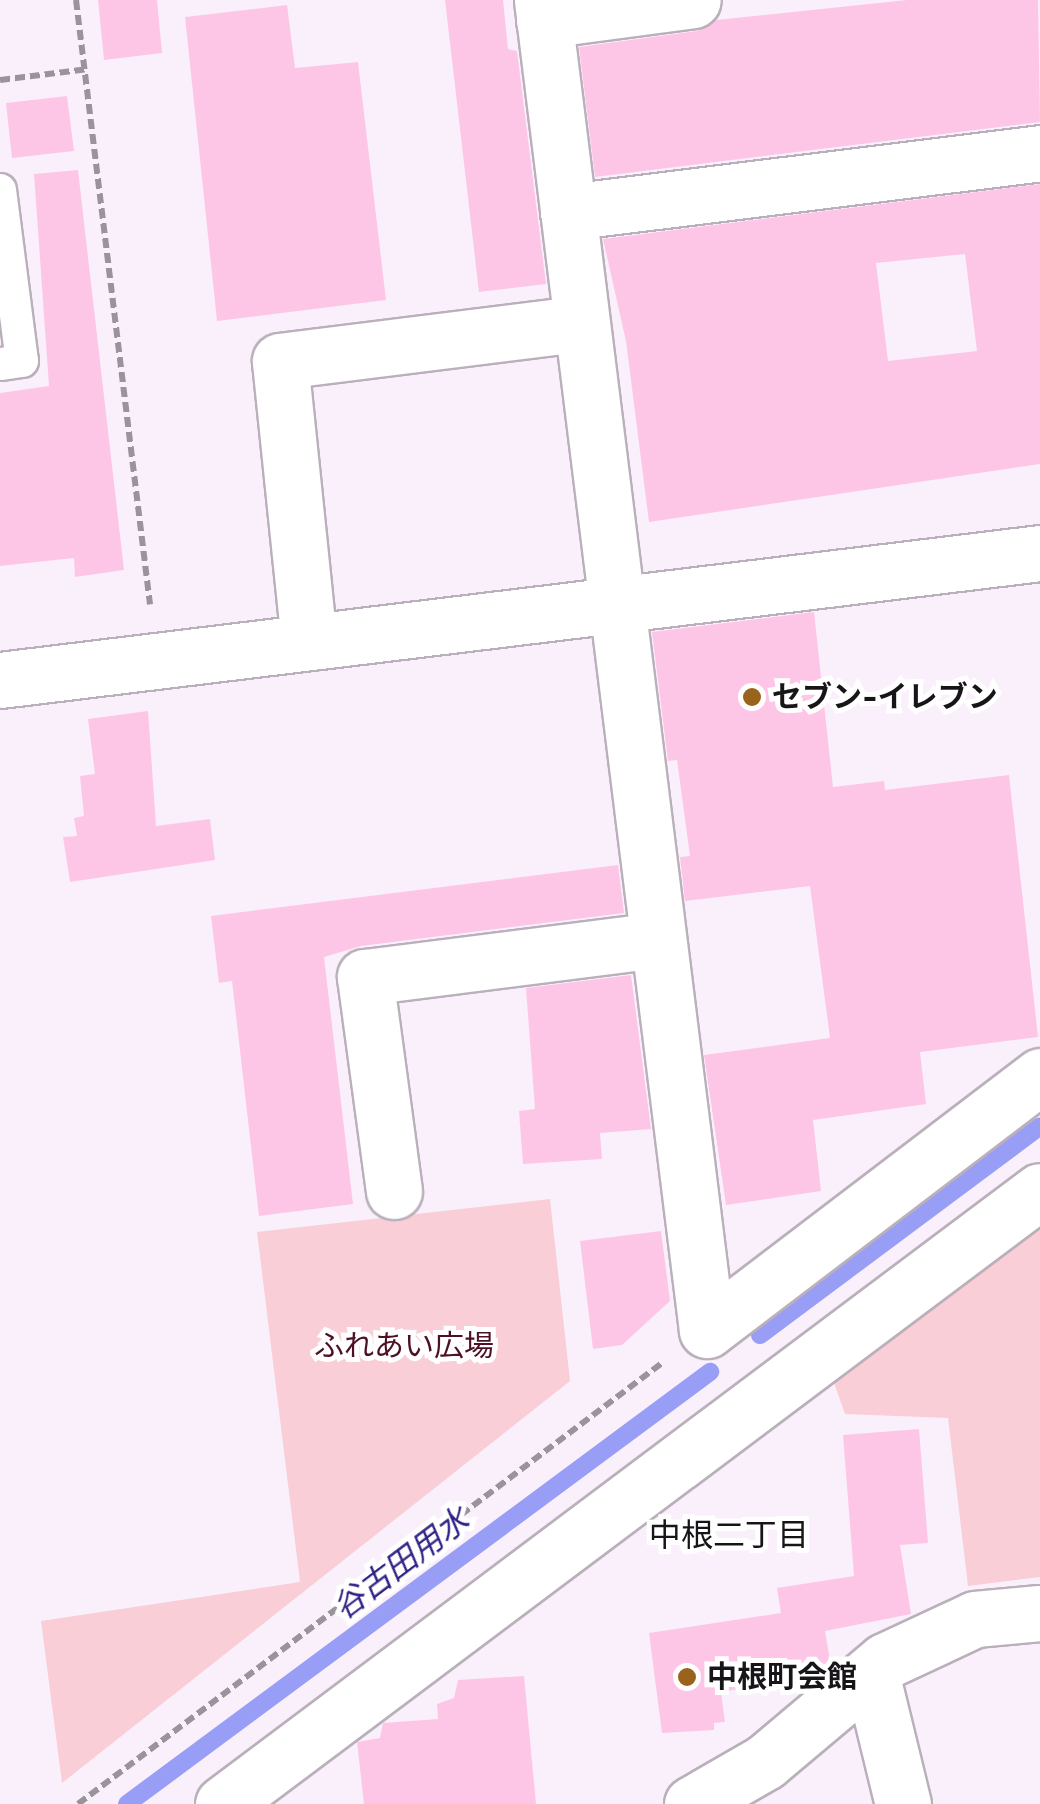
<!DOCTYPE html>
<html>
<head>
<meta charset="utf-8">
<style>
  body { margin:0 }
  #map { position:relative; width:1040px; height:1804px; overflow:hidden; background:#faf0fb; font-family:"Work Sans","Noto Sans JP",sans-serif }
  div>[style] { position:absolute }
  .green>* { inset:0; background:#f9ced6 }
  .stream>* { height:18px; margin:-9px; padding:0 9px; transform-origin:9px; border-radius:9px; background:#989ef5 }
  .building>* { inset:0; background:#fec6e6 }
  .path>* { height:6px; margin-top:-3px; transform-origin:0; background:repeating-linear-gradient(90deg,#9a939b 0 10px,transparent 0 15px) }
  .roads { filter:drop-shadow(2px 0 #bab0bb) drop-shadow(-2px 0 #bab0bb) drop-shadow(0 2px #bab0bb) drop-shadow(0 -2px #bab0bb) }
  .lane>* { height:32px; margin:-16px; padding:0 16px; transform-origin:16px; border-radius:16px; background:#fff }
  .street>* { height:55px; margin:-27.5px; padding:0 27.5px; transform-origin:27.5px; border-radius:27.5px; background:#fff }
  .secondary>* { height:55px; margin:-27.5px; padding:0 27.5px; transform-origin:27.5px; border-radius:27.5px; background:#fff }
  .dots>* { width:28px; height:28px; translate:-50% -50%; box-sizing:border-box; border:5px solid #fff; border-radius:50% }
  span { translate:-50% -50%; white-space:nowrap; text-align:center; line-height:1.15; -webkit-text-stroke:10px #fff; paint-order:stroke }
  .poi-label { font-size:30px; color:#181519; font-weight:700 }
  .left { translate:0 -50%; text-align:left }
  .park-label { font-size:30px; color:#4d0f24 }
  .neighbourhood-label { font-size:32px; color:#181519 }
  .water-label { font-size:32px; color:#2e2184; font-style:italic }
</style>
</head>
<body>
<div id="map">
  <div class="green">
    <div style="clip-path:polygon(550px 1199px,570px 1381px,62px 1783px,41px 1621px,300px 1582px,257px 1232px)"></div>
    <div style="clip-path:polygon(1040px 1223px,1040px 1577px,968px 1586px,948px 1418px,845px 1414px,833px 1380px)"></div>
  </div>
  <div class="stream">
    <div style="left:760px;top:1335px;width:349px;rotate:-36.7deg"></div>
    <div style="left:127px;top:1804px;width:726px;rotate:-36.54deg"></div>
  </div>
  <div class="building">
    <div style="clip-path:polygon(98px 0,157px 0,162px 53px,104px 60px)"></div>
    <div style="clip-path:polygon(445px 0,503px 0,508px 49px,517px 51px,546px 284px,479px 292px)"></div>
    <div style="clip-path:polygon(907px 0,1038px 0,1040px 122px,595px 177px,579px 47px,697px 31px,716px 20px)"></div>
    <div style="clip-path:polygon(287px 5px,295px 68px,358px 62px,386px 300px,217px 321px,185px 17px)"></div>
    <div style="clip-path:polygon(67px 96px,74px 151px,12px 158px,6px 103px)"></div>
    <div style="clip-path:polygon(78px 170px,124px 570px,75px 577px,74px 558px,0 566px,0 393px,49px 386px,34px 174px)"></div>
    <div style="clip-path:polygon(evenodd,1040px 184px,1040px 464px,649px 522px,626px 341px,603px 239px,1040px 184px,965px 254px,977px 351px,888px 361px,876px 263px,965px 254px)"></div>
    <div style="clip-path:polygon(814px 612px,833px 787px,884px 781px,885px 790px,1009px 775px,1038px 1037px,920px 1052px,926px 1104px,813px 1120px,821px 1191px,726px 1205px,704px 1055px,830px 1038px,810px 886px,685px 901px,680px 857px,690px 856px,677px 760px,668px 761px,652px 632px)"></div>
    <div style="clip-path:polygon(148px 711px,156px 826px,210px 819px,215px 860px,70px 882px,63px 837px,77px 836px,74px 818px,84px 816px,80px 776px,95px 774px,88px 719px)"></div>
    <div style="clip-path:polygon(618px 865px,624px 913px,361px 946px,324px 957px,353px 1204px,259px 1216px,232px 981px,219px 983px,211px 916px)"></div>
    <div style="clip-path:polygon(631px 975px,651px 1129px,600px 1133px,602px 1159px,523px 1164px,519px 1111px,535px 1109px,526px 988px)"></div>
    <div style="clip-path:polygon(661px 1231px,670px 1301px,622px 1345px,593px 1349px,580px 1241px)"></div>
    <div style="clip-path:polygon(919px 1429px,928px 1543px,900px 1545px,911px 1614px,825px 1631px,831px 1666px,819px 1676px,721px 1692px,725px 1722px,714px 1723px,714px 1730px,662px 1733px,649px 1633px,781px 1613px,777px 1588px,854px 1576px,843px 1435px)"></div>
    <div style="clip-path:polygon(524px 1676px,536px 1804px,364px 1804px,357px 1742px,380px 1738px,383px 1723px,438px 1719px,437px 1704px,454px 1698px,458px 1680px)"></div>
  </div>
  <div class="path">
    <div style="left:76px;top:0;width:609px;rotate:83.02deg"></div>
    <div style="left:0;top:80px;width:89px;rotate:-7.1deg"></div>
    <div style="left:78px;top:1804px;width:732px;rotate:-37.06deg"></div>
  </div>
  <div class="roads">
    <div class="lane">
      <div style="left:0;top:190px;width:172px;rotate:82.7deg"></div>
      <div style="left:22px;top:361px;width:22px;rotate:172deg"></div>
    </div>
    <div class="street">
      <div style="left:542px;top:0;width:1340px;rotate:82.93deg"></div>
      <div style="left:544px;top:20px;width:150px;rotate:-7.6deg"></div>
      <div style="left:568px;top:212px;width:476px;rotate:-7.1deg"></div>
      <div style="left:309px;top:642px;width:282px;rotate:-95.9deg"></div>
      <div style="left:280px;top:361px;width:301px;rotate:-7.1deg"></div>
      <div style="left:394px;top:1191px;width:216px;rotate:-97.7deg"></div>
      <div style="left:365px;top:977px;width:295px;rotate:-7.2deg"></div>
      <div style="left:707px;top:1330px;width:419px;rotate:-37.3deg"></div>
      <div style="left:872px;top:1677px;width:131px;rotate:76.3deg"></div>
      <div style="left:223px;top:1804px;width:1021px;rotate:-36.88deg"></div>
      <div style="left:692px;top:1804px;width:84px;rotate:-29.9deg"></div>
      <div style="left:765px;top:1762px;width:157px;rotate:-40.1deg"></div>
      <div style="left:885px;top:1661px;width:99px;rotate:-25deg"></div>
      <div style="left:975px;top:1619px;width:65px;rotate:-5.3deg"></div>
    </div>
    <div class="secondary">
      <div style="left:0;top:680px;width:1048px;rotate:-6.96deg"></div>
    </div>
  </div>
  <div class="dots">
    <div style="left:752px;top:697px;background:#99631c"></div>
    <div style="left:687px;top:1677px;background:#99631c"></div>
  </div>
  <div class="poi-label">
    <span class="left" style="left:772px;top:697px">セブン-イレブン</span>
    <span class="left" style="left:707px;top:1677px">中根町会館</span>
  </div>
  <div class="park-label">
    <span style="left:404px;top:1346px">ふれあい広場</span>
  </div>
  <div class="neighbourhood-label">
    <span style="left:729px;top:1535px">中根二丁目</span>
  </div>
  <div class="water-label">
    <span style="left:401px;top:1564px;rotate:-37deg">谷古田用水</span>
  </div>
</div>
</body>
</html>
